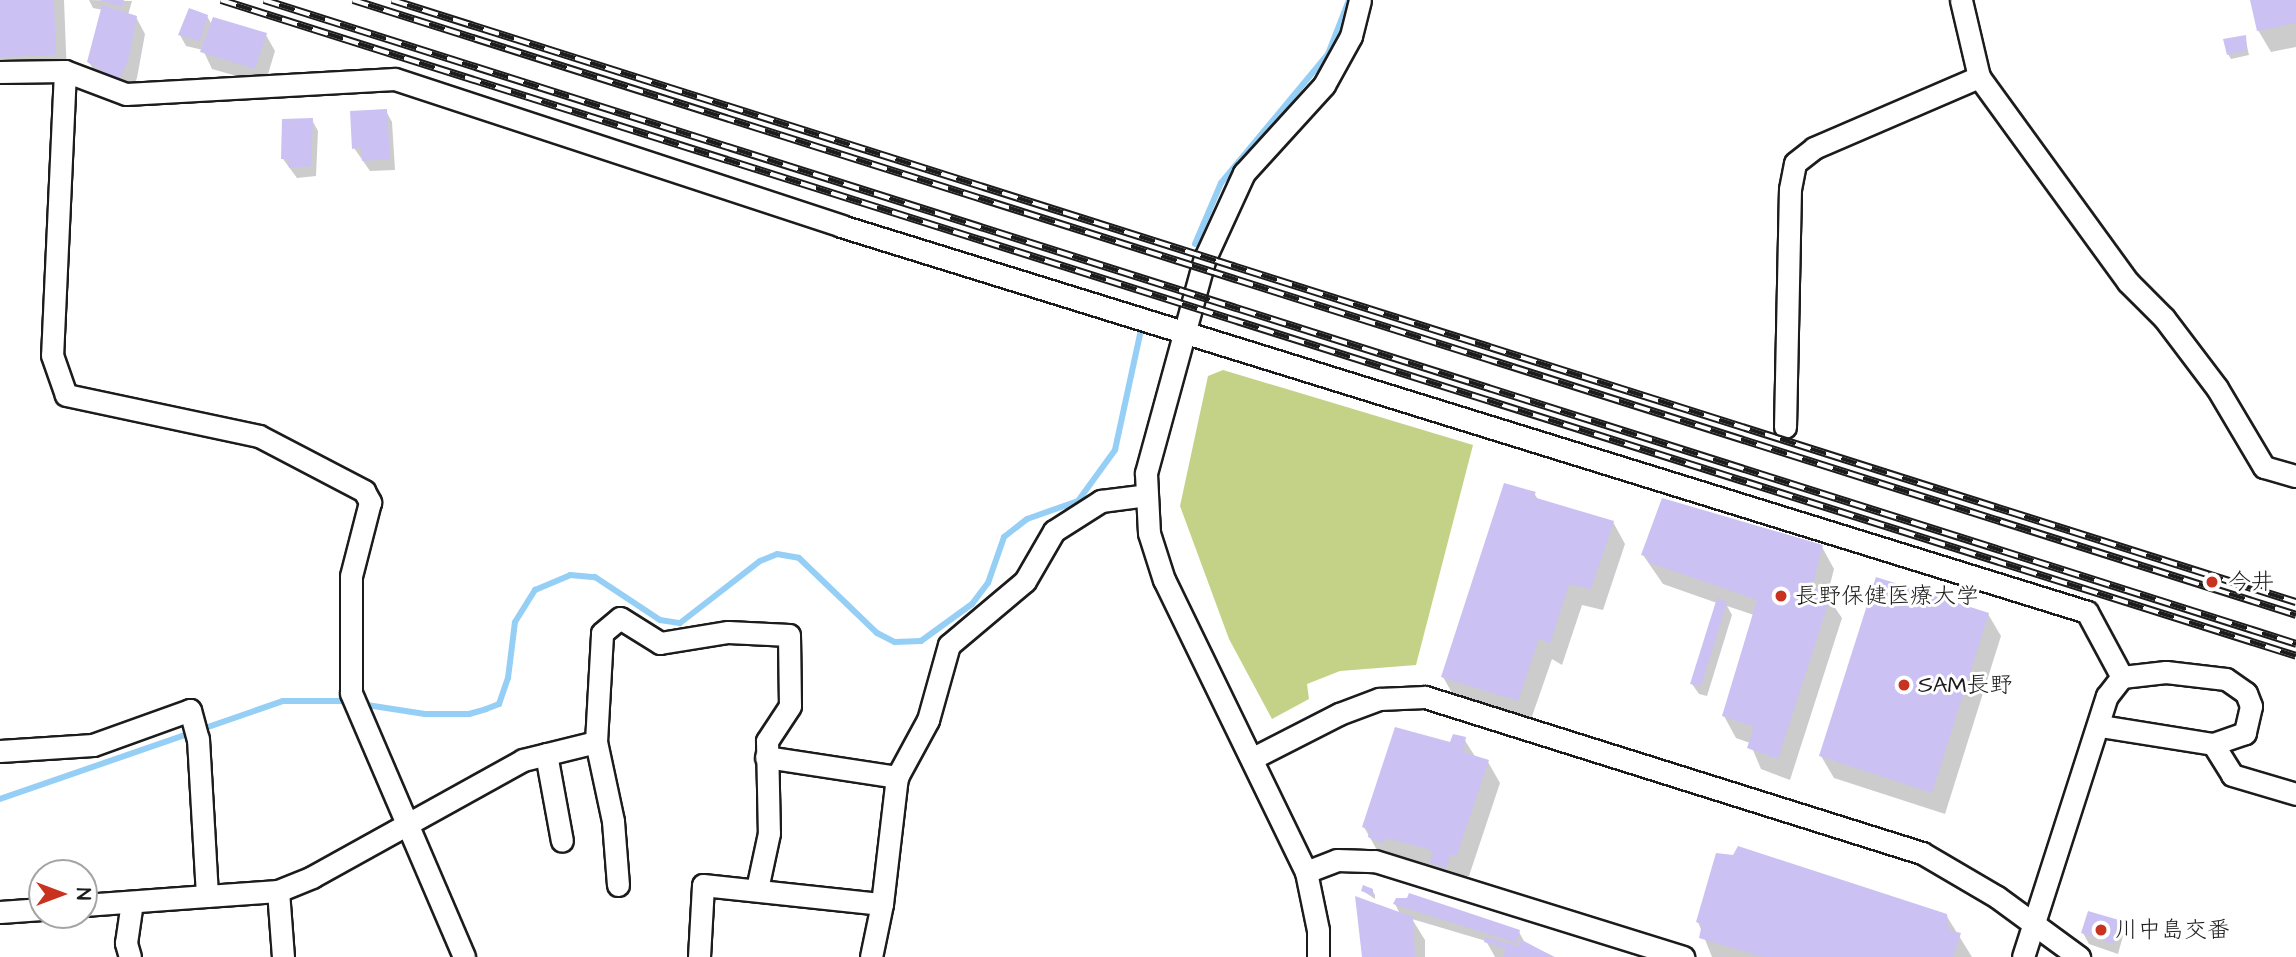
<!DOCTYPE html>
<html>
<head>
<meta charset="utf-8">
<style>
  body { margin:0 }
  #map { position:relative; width:2296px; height:957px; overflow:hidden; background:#fff; font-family:"Architects Daughter","Klee One",sans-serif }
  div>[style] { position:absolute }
  .green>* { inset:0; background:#c3d286 }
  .shadow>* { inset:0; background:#0003 }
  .stream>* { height:6px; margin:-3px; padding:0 3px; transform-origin:3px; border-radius:3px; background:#96cff6 }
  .building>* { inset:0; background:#cbc1f3 }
  .roads { filter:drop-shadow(2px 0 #1c1c1c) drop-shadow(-2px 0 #1c1c1c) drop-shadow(0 2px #1c1c1c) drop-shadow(0 -2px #1c1c1c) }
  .minor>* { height:21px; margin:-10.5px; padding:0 10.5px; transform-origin:10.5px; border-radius:10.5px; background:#fff }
  .rail>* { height:8px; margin-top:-4px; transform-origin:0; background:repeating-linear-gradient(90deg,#fff 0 16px,#1c1c1c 0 32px); box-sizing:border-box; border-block:2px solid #1c1c1c }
  .dots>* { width:19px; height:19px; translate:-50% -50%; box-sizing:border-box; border:4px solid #fff; border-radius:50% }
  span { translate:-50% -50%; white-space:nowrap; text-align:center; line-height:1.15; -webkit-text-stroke:6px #fff; paint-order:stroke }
  .poi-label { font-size:23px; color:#1c1c1c }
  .left { translate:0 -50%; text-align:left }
  .north { position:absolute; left:28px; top:859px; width:70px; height:70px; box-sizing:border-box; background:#fff; border:2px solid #a4a4a4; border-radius:50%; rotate:90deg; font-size:19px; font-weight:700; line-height:28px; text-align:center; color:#1c1c1c }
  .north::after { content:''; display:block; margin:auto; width:24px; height:32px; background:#c8321e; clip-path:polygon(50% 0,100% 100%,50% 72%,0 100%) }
</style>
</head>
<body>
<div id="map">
  <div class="green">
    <div style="clip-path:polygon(1223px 370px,1473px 445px,1416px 665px,1340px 671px,1307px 684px,1309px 699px,1272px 719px,1229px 639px,1180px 506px,1208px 376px)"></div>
  </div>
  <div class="shadow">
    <div style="clip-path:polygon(0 0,64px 0,67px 76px,0 78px)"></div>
    <div style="clip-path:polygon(89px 0,132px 1px,128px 15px,136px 17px,145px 34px,137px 78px,129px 96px,98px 78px,89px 62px,103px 10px,93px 8px)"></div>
    <div style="clip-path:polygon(2252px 0,2296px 0,2296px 47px,2271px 52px,2258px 30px)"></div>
    <div style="clip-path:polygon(207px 16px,212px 25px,266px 35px,275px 51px,265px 84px,212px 69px,203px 50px,186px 46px,180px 35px)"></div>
    <div style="clip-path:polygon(2245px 37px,2249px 55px,2231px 59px,2228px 54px)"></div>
    <div style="clip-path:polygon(386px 111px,392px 122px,395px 170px,370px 171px,354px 148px)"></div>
    <div style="clip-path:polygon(312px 120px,318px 131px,316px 176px,297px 178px,283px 159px)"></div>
    <div style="clip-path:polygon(1534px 493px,1539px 501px,1613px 522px,1625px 544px,1603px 610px,1582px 605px,1562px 665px,1552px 659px,1530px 722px,1455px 698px,1443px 677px)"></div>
    <div style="clip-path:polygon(1822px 547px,1834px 569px,1827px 596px,1842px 618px,1790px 780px,1761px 769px,1750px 743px,1736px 738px,1724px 716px,1754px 615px,1727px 606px,1732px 615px,1707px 696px,1699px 694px,1692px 684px,1717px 603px,1663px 584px,1643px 555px)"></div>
    <div style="clip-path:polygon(1988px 614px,2001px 636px,1945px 814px,1834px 778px,1821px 756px)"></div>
    <div style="clip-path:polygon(1464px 739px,1476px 758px,1488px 762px,1500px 783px,1469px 876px,1462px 876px,1458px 889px,1444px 885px,1435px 868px,1382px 859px,1364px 827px,1451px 744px)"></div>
    <div style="clip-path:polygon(1372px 890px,1375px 895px,1375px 899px,1363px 891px)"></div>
    <div style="clip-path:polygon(1395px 904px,1519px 932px,1525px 943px,1555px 957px,1495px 957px,1486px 941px,1412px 919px,1425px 940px,1425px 957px,1363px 957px,1400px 914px)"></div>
    <div style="clip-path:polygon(1946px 915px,1972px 957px,1712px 957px,1698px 922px)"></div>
    <div style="clip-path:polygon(2118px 921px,2124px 932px,2118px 954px,2089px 944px,2083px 933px)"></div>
  </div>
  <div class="stream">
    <div style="left:1195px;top:244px;width:66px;rotate:-66.9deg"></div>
    <div style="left:1221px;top:183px;width:168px;rotate:-50.3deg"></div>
    <div style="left:1328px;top:54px;width:58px;rotate:-68.7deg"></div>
    <div style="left:0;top:799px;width:299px;rotate:-19.1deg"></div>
    <div style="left:283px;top:701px;width:58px"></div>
    <div style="left:341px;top:701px;width:85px;rotate:8.8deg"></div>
    <div style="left:425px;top:714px;width:44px"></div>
    <div style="left:469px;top:714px;width:18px;rotate:-16deg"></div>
    <div style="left:486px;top:709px;width:14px;rotate:-21deg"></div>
    <div style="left:499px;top:704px;width:28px;rotate:-71deg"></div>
    <div style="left:508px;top:678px;width:56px;rotate:-82.9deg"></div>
    <div style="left:515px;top:622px;width:38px;rotate:-58deg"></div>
    <div style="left:535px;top:590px;width:38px;rotate:-23deg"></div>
    <div style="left:570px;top:575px;width:25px;rotate:5deg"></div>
    <div style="left:595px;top:577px;width:78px;rotate:33.5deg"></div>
    <div style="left:660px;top:620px;width:20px;rotate:9deg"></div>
    <div style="left:680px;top:623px;width:101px;rotate:-37.8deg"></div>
    <div style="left:760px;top:561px;width:18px;rotate:-22deg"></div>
    <div style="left:777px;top:554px;width:22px;rotate:10deg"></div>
    <div style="left:799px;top:558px;width:108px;rotate:43.9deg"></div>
    <div style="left:877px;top:633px;width:20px;rotate:27deg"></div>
    <div style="left:895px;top:642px;width:26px;rotate:-2deg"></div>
    <div style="left:921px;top:641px;width:63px;rotate:-36deg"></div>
    <div style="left:972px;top:604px;width:26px;rotate:-53deg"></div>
    <div style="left:988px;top:583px;width:49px;rotate:-70.8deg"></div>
    <div style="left:1004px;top:537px;width:29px;rotate:-38deg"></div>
    <div style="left:1027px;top:519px;width:54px;rotate:-19.4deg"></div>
    <div style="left:1078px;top:501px;width:63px;rotate:-54deg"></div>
    <div style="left:1115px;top:450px;width:128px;rotate:-77.8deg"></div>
  </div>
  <div class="building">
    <div style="clip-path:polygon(0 0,54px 0,56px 55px,0 57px)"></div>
    <div style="clip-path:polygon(99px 0,124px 0,122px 7px)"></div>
    <div style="clip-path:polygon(2250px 0,2296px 0,2296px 23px,2257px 31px)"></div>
    <div style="clip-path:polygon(102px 5px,137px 16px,128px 61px,119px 80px,87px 62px)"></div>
    <div style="clip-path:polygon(189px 8px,208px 15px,200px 41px,178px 35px)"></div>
    <div style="clip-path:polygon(213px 17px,267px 33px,255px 69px,200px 52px)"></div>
    <div style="clip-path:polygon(2246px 35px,2247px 50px,2227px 55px,2223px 39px)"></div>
    <div style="clip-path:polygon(387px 109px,390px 159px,362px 161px,361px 147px,352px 149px,350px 111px)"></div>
    <div style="clip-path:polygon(313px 118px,311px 166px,289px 168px,288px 159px,281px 159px,282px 119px)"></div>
    <div style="clip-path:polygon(1504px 483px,1536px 492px,1533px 497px,1614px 521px,1591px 589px,1569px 584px,1550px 644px,1539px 638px,1518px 701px,1441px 677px)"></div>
    <div style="clip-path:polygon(1662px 498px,1823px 545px,1812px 588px,1831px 595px,1778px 759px,1747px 748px,1754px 727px,1722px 716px,1757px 600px,1648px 562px,1649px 557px,1641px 555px)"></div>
    <div style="clip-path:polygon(1876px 577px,1989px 613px,1932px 793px,1819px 756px)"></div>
    <div style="clip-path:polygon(1717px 598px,1727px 602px,1701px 686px,1690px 684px)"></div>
    <div style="clip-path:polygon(1395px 727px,1450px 742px,1453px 734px,1466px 737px,1463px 752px,1489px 760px,1457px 855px,1450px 855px,1446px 868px,1430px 863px,1432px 850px,1385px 838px,1383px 844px,1368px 837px,1369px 830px,1362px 827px)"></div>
    <div style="clip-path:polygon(1738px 846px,1947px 914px,1949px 930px,1961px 933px,1953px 957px,1763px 957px,1699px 938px,1702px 924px,1696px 922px,1716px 853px,1733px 855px)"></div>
    <div style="clip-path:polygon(1363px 885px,1373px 889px,1373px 895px,1361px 891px)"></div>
    <div style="clip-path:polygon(1409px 893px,1520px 930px,1517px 943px,1393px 904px,1396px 898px,1407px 898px)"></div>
    <div style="clip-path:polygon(1355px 896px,1413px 917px,1415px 957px,1362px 957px)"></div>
    <div style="clip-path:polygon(2088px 911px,2119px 920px,2113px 944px,2081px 933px)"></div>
    <div style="clip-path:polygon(1485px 937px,1518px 946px,1522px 940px,1554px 957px,1503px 957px,1506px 949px,1484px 942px)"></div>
  </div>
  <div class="roads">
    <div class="minor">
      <div style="left:65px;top:71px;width:284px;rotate:92.6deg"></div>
      <div style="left:52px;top:355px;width:42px;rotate:70.7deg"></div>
      <div style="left:66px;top:395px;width:197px;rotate:12deg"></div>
      <div style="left:259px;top:436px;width:119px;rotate:27.6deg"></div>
      <div style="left:364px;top:491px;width:13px;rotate:61deg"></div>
      <div style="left:370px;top:502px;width:76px;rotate:104.4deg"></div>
      <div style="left:351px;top:576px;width:117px;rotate:90deg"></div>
      <div style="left:351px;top:693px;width:287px;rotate:66.8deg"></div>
      <div style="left:0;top:72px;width:65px;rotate:-0.9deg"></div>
      <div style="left:65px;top:71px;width:65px;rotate:20.7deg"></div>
      <div style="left:126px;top:94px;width:269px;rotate:-3.2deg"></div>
      <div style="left:395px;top:79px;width:470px;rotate:18.2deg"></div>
      <div style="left:841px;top:226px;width:1304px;rotate:17.21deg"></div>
      <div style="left:2087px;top:612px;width:74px;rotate:61.7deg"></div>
      <div style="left:1979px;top:77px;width:253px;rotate:54deg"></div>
      <div style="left:2128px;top:282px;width:51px;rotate:45deg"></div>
      <div style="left:2164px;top:318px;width:88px;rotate:52.9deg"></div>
      <div style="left:2217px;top:388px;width:92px;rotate:59.3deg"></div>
      <div style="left:2264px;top:467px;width:33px;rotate:16deg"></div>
      <div style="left:1785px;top:427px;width:238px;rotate:-88.8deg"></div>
      <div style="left:1790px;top:189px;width:26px;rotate:-79deg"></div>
      <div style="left:1795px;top:163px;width:24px;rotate:-38deg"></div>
      <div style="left:1814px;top:148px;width:180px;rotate:-23.3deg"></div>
      <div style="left:1979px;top:77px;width:79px;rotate:-103.2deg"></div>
      <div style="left:2213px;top:744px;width:36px;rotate:58deg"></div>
      <div style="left:2232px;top:775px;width:67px;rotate:16.5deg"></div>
      <div style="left:0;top:751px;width:93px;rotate:-3.7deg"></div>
      <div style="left:93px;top:745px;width:103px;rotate:-19.8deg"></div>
      <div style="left:190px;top:710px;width:30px;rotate:75deg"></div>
      <div style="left:198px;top:739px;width:157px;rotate:86.7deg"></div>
      <div style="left:207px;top:896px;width:71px;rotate:-4deg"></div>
      <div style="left:546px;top:754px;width:88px;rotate:79.6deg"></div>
      <div style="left:766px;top:757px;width:133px;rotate:8.7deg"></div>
      <div style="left:1253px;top:758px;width:97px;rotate:-27.1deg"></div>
      <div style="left:1339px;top:714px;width:43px;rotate:-20.6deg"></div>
      <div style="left:1379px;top:699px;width:46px;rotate:-2.5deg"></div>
      <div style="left:1425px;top:697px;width:521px;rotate:17.43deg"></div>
      <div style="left:1922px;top:853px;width:87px;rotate:30.4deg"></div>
      <div style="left:1997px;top:897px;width:102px;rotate:36.2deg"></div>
      <div style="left:1306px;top:872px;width:33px;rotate:-21deg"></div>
      <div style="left:1337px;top:860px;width:38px;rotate:2deg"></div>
      <div style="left:1375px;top:861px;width:323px;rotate:17.3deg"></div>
      <div style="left:618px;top:885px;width:64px;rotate:-94.5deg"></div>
      <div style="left:613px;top:821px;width:81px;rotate:-102.1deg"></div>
      <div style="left:596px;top:742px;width:109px;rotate:-86.8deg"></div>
      <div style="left:602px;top:633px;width:23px;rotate:-40deg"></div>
      <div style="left:620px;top:618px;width:47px;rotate:32deg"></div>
      <div style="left:660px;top:643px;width:69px;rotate:-9.2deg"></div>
      <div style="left:728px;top:632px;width:61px;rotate:2.8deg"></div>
      <div style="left:789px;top:635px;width:71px;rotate:89.2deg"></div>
      <div style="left:790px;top:706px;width:42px;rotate:123.3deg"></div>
      <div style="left:767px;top:741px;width:92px;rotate:88.8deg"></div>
      <div style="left:769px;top:833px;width:57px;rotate:102.1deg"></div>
      <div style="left:84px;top:905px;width:123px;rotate:-4.2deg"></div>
      <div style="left:0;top:912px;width:42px;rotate:-4.1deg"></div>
      <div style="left:130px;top:957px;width:15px;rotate:-106deg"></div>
      <div style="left:126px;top:943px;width:41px;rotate:-81.7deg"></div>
      <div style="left:283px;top:957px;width:66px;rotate:-94.3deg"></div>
      <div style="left:278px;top:891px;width:37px;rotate:-22deg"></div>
      <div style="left:312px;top:877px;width:241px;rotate:-29deg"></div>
      <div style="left:523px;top:760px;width:75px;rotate:-13.9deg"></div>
      <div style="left:699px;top:957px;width:72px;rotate:-86.8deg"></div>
      <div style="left:703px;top:885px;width:180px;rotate:6.1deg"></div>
      <div style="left:882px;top:904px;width:128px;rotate:-83.3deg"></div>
      <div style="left:897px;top:777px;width:65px;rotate:-61.5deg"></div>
      <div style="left:928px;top:720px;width:78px;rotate:-74.4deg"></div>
      <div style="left:949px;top:645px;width:99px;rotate:-40.1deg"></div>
      <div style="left:1025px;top:581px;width:58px;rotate:-59.9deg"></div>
      <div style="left:1054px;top:531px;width:56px;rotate:-32.6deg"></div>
      <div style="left:1101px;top:501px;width:46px;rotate:-7.4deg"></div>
      <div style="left:871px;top:957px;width:54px;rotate:-78.3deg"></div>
      <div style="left:1318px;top:957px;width:27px;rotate:-90deg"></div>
      <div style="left:1318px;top:930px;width:59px;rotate:-101.7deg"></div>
      <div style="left:1306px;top:872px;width:325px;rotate:-115.9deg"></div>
      <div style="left:1164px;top:580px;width:49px;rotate:-107.7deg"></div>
      <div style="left:1149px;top:533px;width:60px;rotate:-92.9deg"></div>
      <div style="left:1146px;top:473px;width:223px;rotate:-74.7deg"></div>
      <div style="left:1205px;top:258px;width:94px;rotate:-65.4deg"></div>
      <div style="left:1244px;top:173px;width:119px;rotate:-47.7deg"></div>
      <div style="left:1324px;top:85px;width:56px;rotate:-61.1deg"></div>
      <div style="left:1351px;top:36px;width:37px;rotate:-76deg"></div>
      <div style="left:2023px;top:957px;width:274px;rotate:-72.2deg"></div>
      <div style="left:2107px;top:696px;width:24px;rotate:-52deg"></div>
      <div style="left:2122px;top:677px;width:44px;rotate:-6.5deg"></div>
      <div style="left:2166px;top:672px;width:60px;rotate:6.7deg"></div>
      <div style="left:2226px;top:679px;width:24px;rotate:35deg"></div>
      <div style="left:2246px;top:693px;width:14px;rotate:69deg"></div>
      <div style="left:2251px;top:706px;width:28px;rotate:103deg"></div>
      <div style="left:2245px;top:733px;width:34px;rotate:161deg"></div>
      <div style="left:2213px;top:744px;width:113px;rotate:-170.9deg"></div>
    </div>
  </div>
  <div class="rail">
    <div style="left:221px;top:0;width:2176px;rotate:17.54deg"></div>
    <div style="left:264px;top:0;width:2132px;rotate:17.58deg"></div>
    <div style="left:353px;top:0;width:2038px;rotate:17.56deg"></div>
    <div style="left:392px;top:0;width:1997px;rotate:17.55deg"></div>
  </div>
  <div class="dots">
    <div style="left:2212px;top:582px;background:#c8321e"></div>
    <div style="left:1781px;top:596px;background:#c8321e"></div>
    <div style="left:1904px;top:685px;background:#c8321e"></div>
    <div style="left:2101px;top:930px;background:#c8321e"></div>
  </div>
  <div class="poi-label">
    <span class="left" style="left:2228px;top:582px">今井</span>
    <span class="left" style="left:1795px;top:596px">長野保健医療大学</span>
    <span class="left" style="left:1918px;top:685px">SAM長野</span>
    <span class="left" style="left:2115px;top:930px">川中島交番</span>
  </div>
  <div class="north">N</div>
</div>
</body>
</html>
